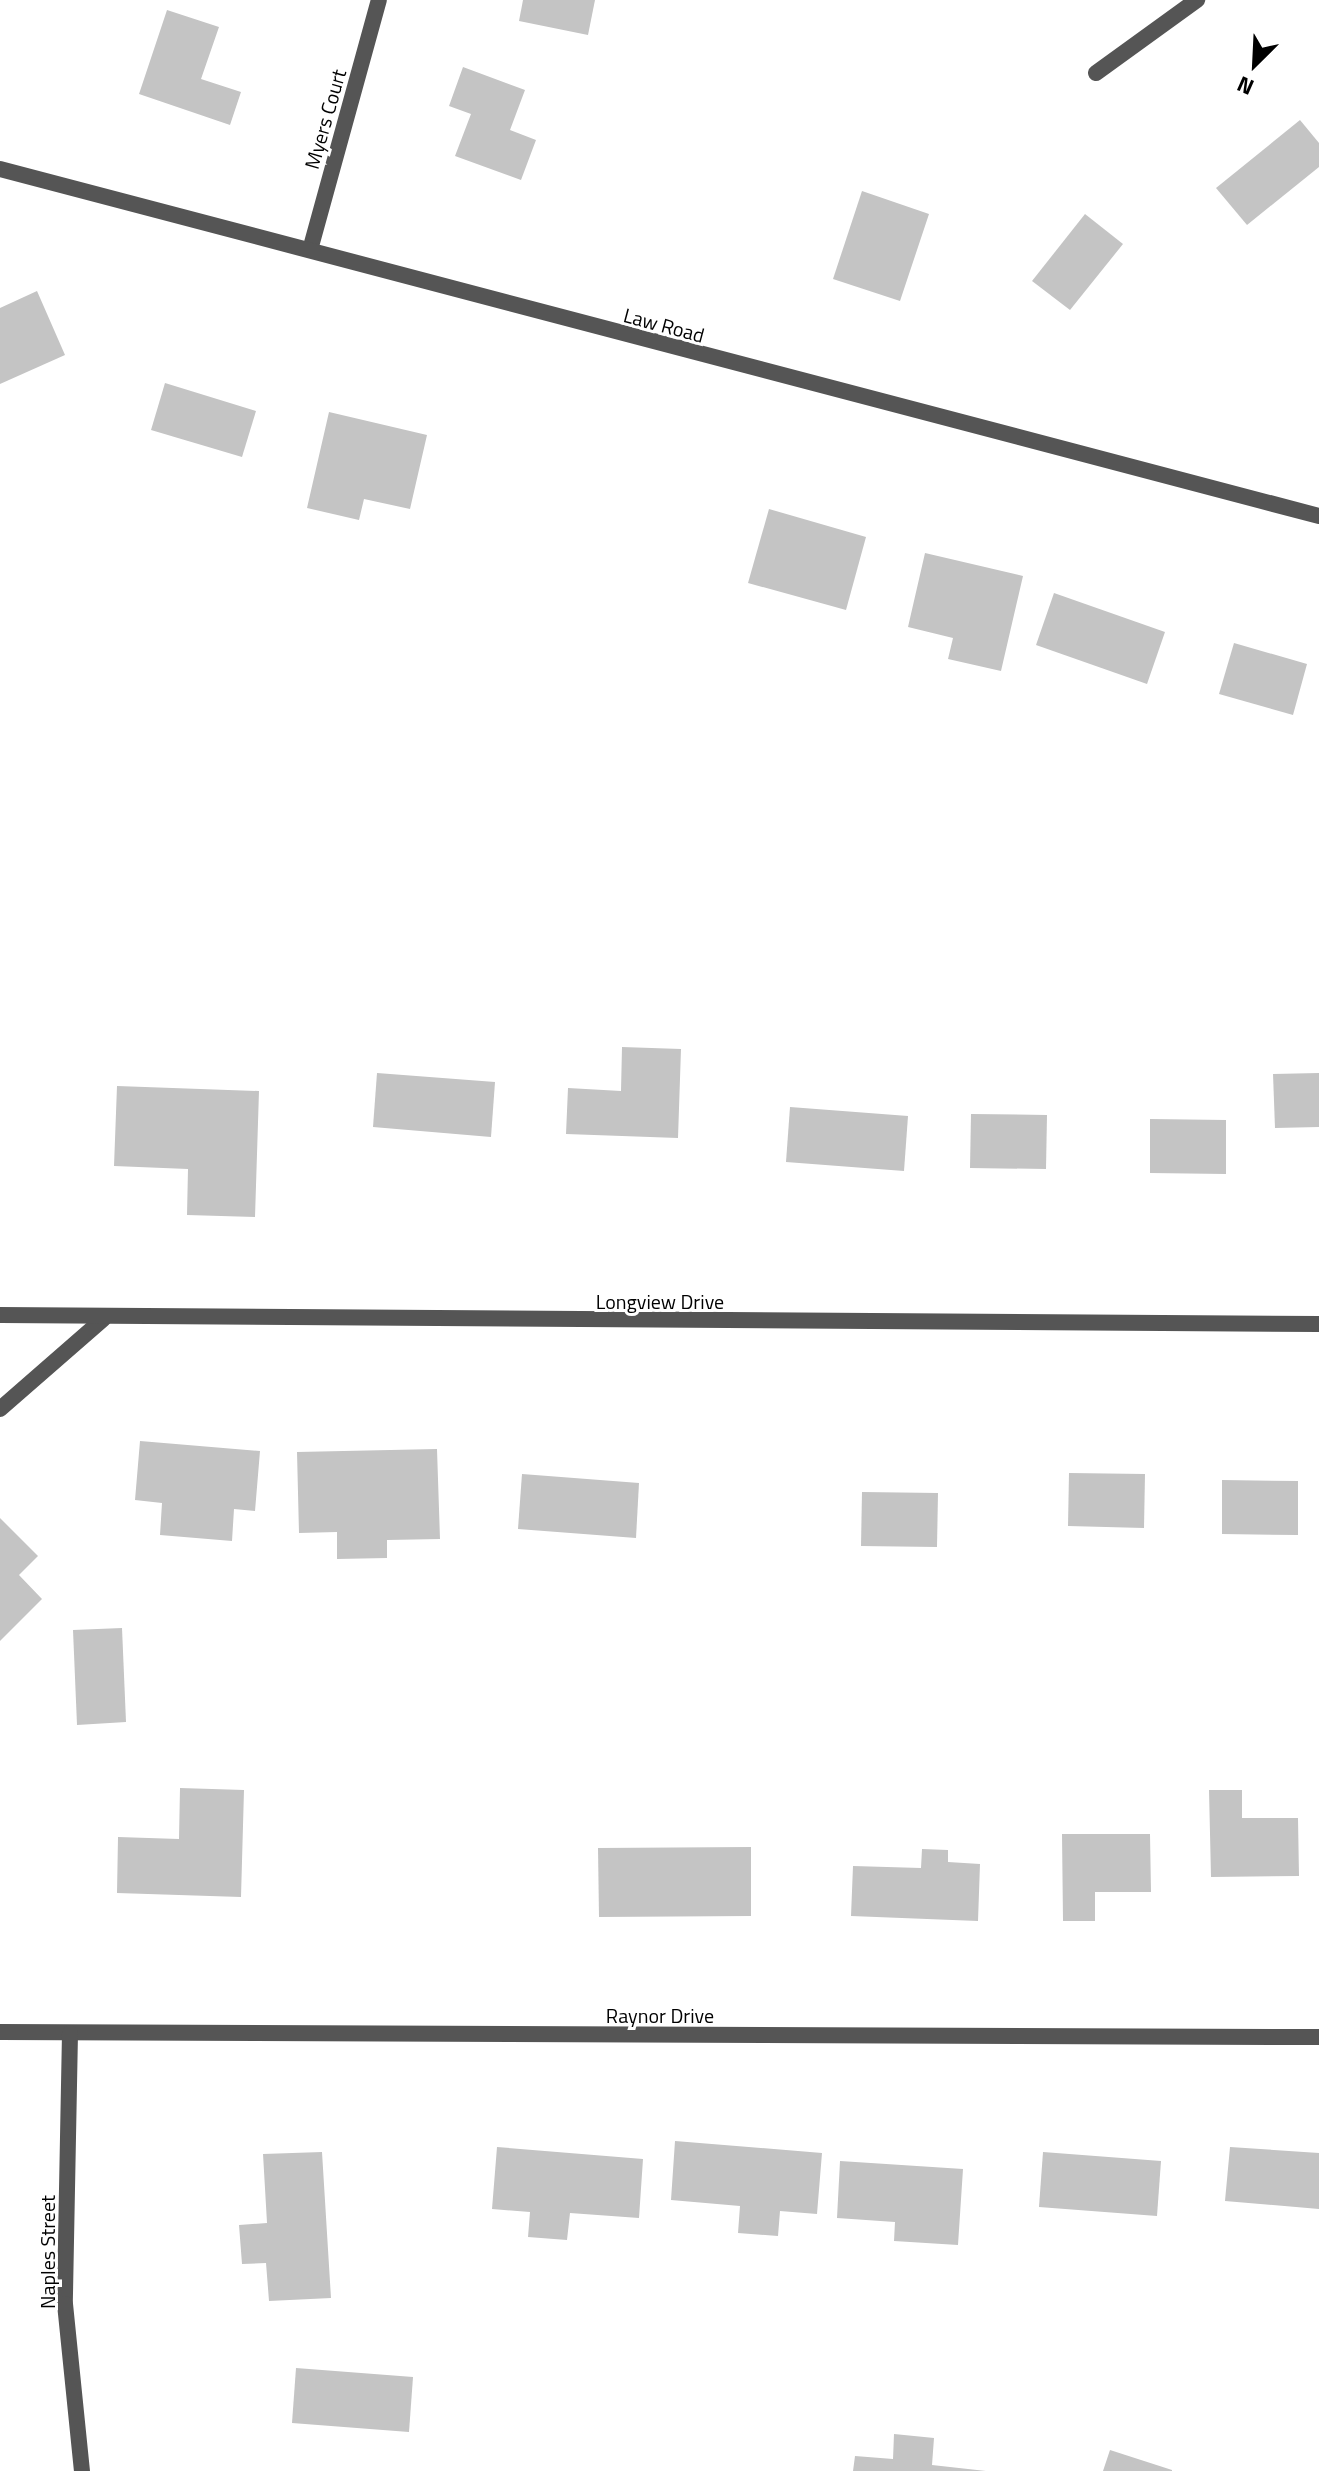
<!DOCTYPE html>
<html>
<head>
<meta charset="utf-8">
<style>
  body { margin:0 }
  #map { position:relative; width:1319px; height:2471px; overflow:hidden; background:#fff; font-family:"Titillium Web",sans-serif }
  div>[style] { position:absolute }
  .building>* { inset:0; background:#c4c4c4 }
  .minor>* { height:16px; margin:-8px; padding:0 8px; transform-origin:8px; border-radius:8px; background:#555 }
  .tertiary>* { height:16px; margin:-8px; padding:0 8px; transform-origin:8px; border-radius:8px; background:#555 }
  span { translate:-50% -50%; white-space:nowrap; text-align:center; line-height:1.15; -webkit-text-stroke:6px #fff; paint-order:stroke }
  .street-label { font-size:20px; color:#000 }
  .north { position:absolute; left:1215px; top:24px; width:80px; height:80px; -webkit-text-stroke:6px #fff; paint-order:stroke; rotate:204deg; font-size:22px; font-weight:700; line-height:32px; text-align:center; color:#000 }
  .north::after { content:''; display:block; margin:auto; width:28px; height:36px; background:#000; clip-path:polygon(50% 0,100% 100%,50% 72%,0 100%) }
</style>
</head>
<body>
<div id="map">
  <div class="building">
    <div style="clip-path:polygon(523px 0,595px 0,588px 35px,519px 21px)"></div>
    <div style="clip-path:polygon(167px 10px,219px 27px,201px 79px,241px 92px,230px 125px,139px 94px)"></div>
    <div style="clip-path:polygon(463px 67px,525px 90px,510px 130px,536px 140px,521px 180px,455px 156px,471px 114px,449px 106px)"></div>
    <div style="clip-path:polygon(1300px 120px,1319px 143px,1319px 167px,1247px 225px,1216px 188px)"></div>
    <div style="clip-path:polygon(862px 191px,929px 214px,900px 301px,833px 279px)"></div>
    <div style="clip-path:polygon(1085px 214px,1123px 244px,1070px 310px,1032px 281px)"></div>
    <div style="clip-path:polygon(37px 291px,65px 355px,0 384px,0 308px)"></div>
    <div style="clip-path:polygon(165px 383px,256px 411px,242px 457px,151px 430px)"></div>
    <div style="clip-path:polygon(329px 412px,427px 435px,410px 509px,364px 499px,359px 520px,307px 508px)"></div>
    <div style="clip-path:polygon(769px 509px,866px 537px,846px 610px,748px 583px)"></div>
    <div style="clip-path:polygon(925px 553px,1023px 576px,1001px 671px,948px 659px,953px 638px,908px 627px)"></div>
    <div style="clip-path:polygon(1054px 593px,1165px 632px,1147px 684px,1036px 645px)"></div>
    <div style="clip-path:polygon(1234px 643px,1307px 664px,1293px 715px,1219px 694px)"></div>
    <div style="clip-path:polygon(622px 1047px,681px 1049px,678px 1138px,566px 1134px,568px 1088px,621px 1091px)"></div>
    <div style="clip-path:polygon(377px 1073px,495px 1082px,491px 1137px,373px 1127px)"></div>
    <div style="clip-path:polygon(1319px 1073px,1319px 1127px,1275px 1128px,1273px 1074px)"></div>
    <div style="clip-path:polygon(117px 1086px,259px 1091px,255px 1217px,187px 1215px,188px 1169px,114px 1166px)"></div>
    <div style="clip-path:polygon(790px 1107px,908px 1116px,904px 1171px,786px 1162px)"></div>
    <div style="clip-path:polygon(971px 1114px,1047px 1115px,1046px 1169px,970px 1168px)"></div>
    <div style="clip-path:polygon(1150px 1119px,1226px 1120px,1226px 1174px,1150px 1173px)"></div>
    <div style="clip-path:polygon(140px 1441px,260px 1451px,255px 1511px,234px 1509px,232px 1541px,160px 1535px,162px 1503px,135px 1500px)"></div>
    <div style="clip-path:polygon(437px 1449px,440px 1539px,387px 1540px,387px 1558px,337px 1559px,337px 1532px,299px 1533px,297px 1452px)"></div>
    <div style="clip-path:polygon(1069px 1473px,1145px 1474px,1144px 1528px,1068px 1526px)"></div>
    <div style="clip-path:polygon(522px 1474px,639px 1483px,636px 1538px,518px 1529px)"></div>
    <div style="clip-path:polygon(1222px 1480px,1298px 1481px,1298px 1535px,1222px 1534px)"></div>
    <div style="clip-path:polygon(862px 1492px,938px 1493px,937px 1547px,861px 1546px)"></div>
    <div style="clip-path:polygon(0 1518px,38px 1556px,19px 1575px,42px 1599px,0 1641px)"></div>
    <div style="clip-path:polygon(122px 1628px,126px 1722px,77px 1725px,73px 1630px)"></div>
    <div style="clip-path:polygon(180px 1788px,244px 1790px,241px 1897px,117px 1893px,118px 1837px,179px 1839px)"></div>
    <div style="clip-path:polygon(1209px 1790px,1242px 1790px,1242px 1818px,1298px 1818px,1299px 1876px,1211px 1877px)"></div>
    <div style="clip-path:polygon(1062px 1834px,1150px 1834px,1151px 1892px,1095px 1892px,1095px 1921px,1063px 1921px)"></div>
    <div style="clip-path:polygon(751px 1847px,751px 1916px,599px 1917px,598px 1848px)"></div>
    <div style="clip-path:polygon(922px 1849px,948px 1850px,948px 1862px,980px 1864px,978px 1921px,851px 1916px,853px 1866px,921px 1868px)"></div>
    <div style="clip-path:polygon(675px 2141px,822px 2153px,817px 2214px,780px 2211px,778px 2236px,738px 2233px,740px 2206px,671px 2200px)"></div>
    <div style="clip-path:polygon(497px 2147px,643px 2159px,639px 2218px,570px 2213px,567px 2240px,528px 2237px,530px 2212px,492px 2209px)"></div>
    <div style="clip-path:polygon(1230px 2147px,1319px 2153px,1319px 2209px,1225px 2201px)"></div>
    <div style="clip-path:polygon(322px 2152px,331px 2298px,269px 2301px,266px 2263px,242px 2264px,239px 2225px,267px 2223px,263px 2154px)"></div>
    <div style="clip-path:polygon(1043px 2152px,1161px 2161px,1157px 2216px,1039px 2207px)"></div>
    <div style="clip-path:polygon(840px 2161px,963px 2169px,958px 2245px,894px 2241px,895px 2222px,837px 2218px)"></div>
    <div style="clip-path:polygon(296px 2368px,413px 2377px,409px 2432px,292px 2423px)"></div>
    <div style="clip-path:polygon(894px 2434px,934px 2438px,932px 2465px,986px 2471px,853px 2471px,855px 2456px,893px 2459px)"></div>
    <div style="clip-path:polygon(1110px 2450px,1172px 2470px,1172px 2471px,1103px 2471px)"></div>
  </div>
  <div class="minor">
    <div style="left:1096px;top:73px;width:125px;rotate:-35.9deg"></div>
    <div style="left:310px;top:250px;width:259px;rotate:-74.6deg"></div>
    <div style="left:0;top:1409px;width:137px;rotate:-41.1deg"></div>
    <div style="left:0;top:2032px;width:1319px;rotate:0.22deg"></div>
    <div style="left:70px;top:2033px;width:271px;rotate:91.1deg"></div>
    <div style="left:65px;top:2304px;width:168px;rotate:84.2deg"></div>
  </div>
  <div class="tertiary">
    <div style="left:0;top:169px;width:1364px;rotate:14.74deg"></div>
    <div style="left:0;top:1315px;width:1319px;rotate:0.39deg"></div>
  </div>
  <div class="street-label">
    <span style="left:325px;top:119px;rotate:-74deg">Myers Court</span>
    <span style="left:664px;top:325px;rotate:15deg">Law Road</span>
    <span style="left:660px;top:1301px">Longview Drive</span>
    <span style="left:660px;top:2015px">Raynor Drive</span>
    <span style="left:47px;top:2252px;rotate:-90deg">Naples Street</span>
  </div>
  <div class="north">N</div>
</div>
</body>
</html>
